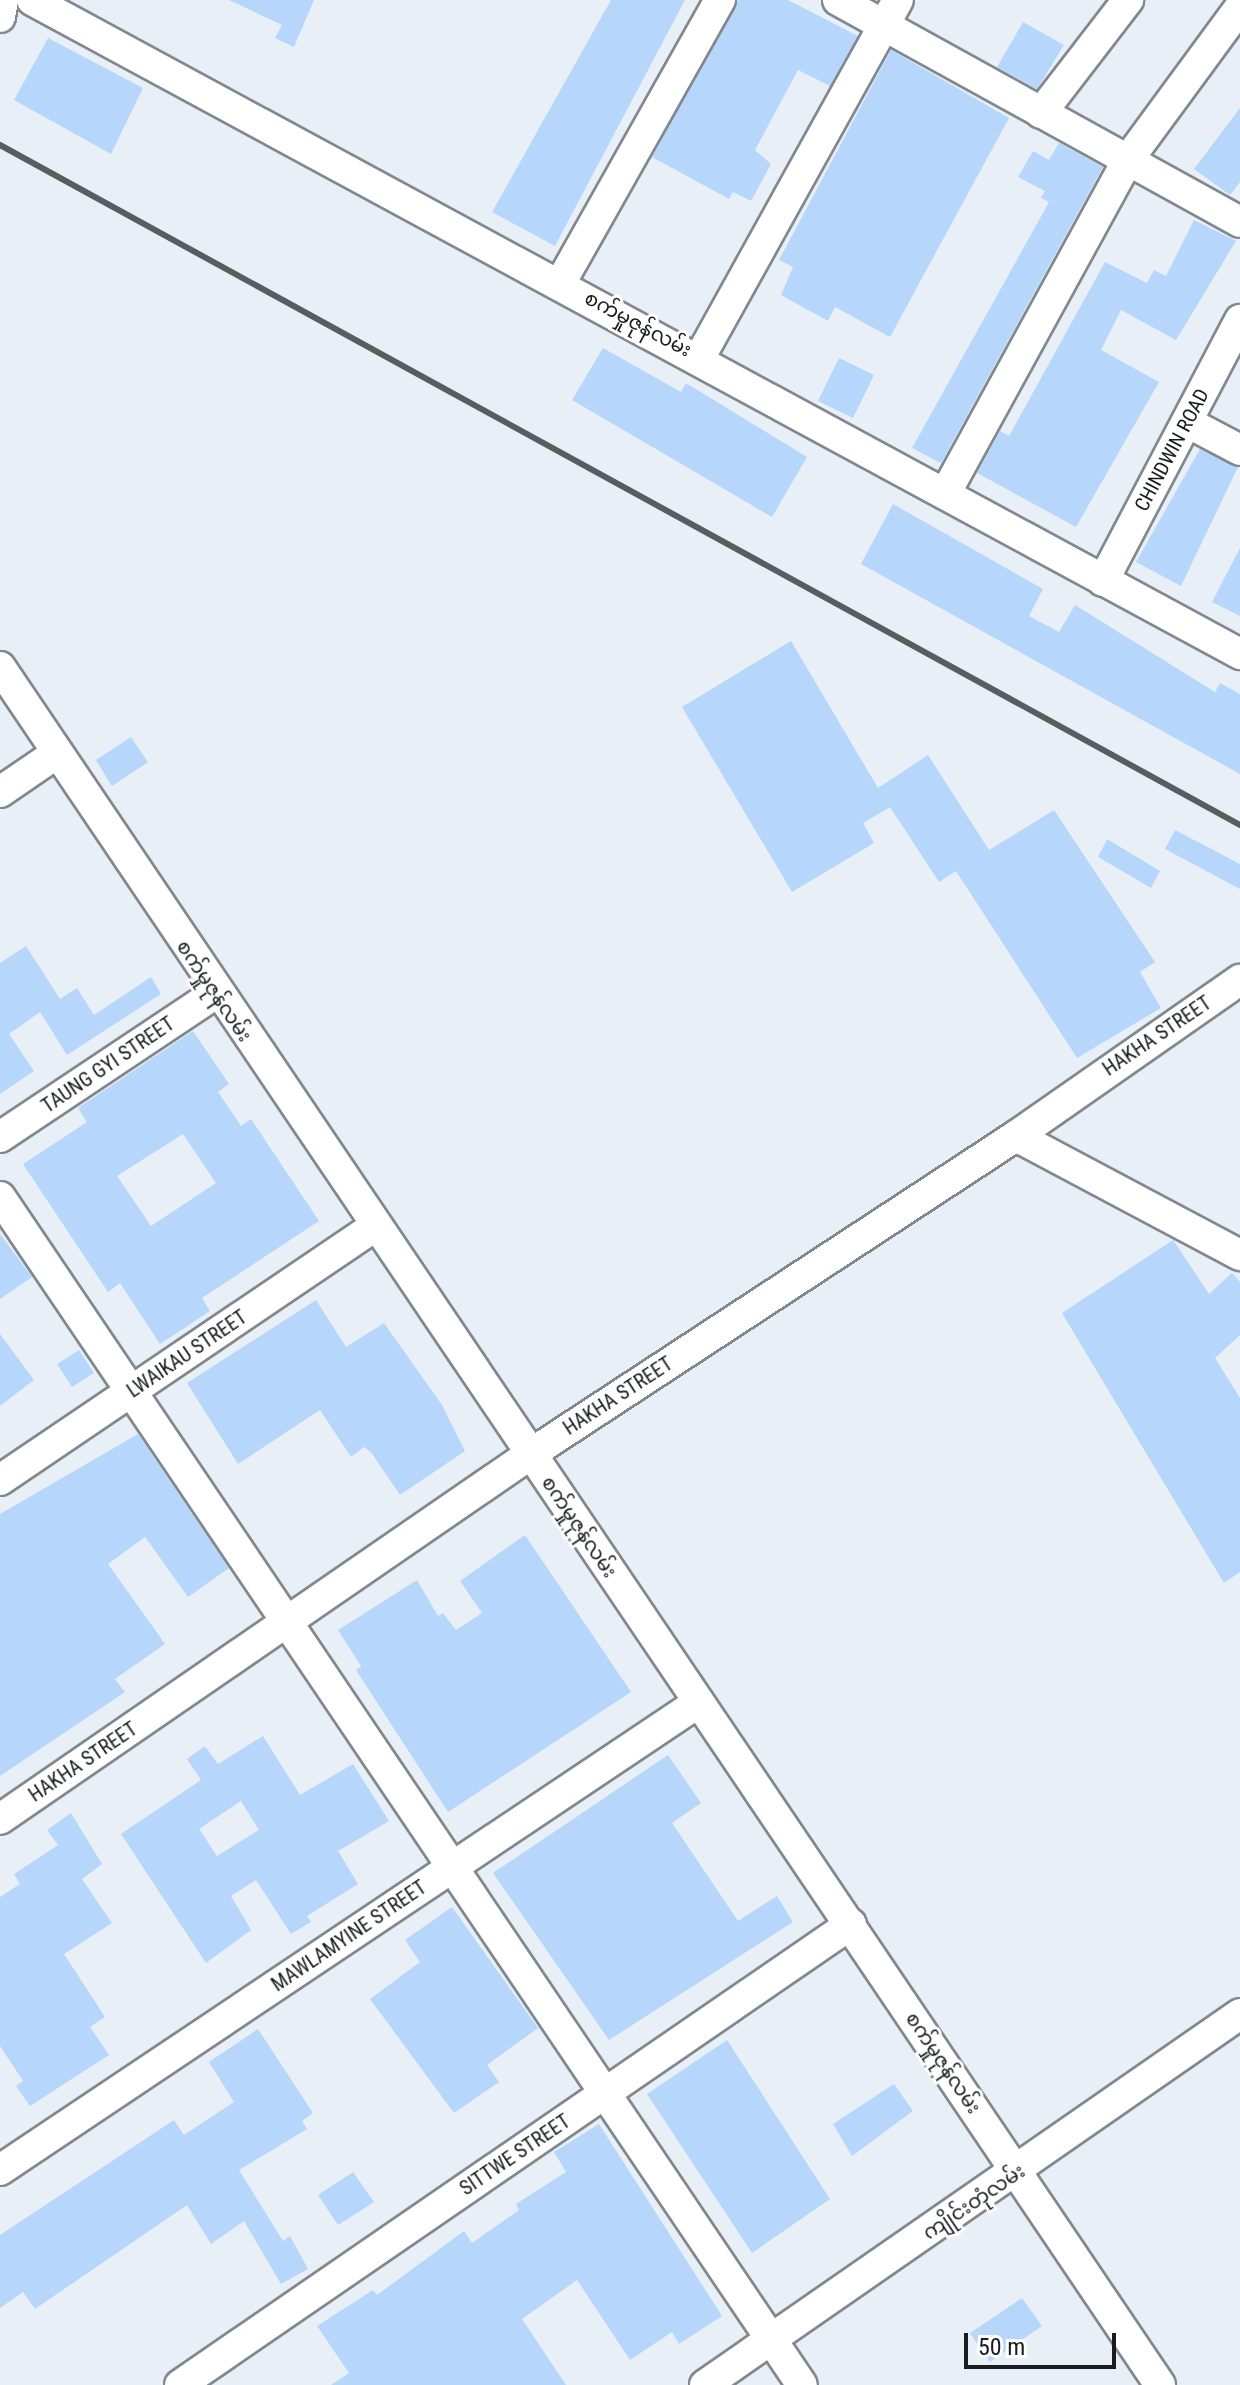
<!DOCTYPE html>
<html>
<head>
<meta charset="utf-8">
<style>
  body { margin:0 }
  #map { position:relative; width:1240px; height:2385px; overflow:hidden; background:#e8eff6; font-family:"Roboto Condensed","Noto Sans Myanmar",sans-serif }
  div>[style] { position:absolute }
  .building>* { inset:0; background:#b6d7fb }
  .roads { filter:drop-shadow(2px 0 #81888e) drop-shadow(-2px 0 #81888e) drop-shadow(0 2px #81888e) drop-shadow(0 -2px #81888e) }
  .minor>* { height:30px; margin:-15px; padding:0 15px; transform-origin:15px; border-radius:15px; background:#fff }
  .rail>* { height:6px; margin:-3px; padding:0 3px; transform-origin:3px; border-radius:3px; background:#595d61 }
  span { translate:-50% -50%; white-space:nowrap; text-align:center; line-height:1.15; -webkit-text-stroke:6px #fff; paint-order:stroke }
  .street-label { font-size:20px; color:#191b1e }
  .scale { position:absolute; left:964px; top:2333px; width:152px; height:36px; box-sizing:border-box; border:4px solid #191b1e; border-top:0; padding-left:10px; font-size:24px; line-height:28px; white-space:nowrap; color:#191b1e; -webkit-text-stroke:6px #fff; paint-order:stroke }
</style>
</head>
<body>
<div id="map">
  <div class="building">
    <div style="clip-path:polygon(229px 0,314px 0,294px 47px,275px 38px,282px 25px)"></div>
    <div style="clip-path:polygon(611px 0,685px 0,555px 246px,492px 212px)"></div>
    <div style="clip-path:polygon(738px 0,788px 0,858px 36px,830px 86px,798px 70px,755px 150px,771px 164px,751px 201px,733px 192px,729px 199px,652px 157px)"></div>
    <div style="clip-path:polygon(1023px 22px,1064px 45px,1037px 89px,997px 67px)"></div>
    <div style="clip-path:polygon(48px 38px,143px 88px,111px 154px,14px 100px)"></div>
    <div style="clip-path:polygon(891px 50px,1009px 118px,890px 337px,835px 307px,828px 321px,781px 295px,793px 267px,779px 260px)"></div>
    <div style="clip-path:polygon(1240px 108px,1240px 182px,1230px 195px,1194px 169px)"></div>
    <div style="clip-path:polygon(1059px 143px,1103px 167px,941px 463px,912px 448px,1049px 202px,1041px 198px,1045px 191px,1018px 177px,1033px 151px,1049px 160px)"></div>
    <div style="clip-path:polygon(1194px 220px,1236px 241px,1176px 340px,1121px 310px,1101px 350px,1159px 382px,1076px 527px,977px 473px,1000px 431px,1009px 436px,1105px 262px,1147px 283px,1154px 270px,1166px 276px)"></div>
    <div style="clip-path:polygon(603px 348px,681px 392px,686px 383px,807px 457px,772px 517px,572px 400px)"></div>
    <div style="clip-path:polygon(839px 358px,874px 375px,853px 418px,818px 401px)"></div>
    <div style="clip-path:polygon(1200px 449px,1238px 467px,1181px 586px,1136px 562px)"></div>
    <div style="clip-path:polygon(893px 504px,1043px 589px,1029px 616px,1059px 632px,1075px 605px,1215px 692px,1220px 683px,1240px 694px,1240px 774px,861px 564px)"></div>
    <div style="clip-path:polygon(1240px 548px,1240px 616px,1212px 602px)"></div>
    <div style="clip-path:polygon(791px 641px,878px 788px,928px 755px,989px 850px,1054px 810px,1155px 962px,1140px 972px,1161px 1008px,1077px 1058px,956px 871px,939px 882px,890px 807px,863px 823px,874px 843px,792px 892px,682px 707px)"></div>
    <div style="clip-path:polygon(131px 737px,148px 762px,112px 786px,96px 760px)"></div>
    <div style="clip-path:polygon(1175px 830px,1240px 864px,1240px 889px,1165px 849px)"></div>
    <div style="clip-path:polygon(1107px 839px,1160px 871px,1151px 888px,1098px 857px)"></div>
    <div style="clip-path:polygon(26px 946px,60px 999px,77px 988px,94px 1015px,151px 977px,161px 994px,67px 1055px,40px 1012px,9px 1034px,34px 1071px,0 1094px,0 963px)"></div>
    <div style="clip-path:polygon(evenodd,193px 1031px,229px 1084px,218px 1092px,241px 1126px,251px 1119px,319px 1221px,202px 1298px,210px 1311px,160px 1344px,120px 1283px,108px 1292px,23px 1164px,87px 1122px,78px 1108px,193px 1031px,183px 1134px,216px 1183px,151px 1226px,117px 1176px,183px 1134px)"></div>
    <div style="clip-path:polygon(0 1234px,32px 1277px,0 1299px)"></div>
    <div style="clip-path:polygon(1173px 1240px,1209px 1294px,1232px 1273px,1240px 1282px,1240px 1335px,1215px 1358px,1240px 1398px,1240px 1572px,1224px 1583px,1062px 1313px)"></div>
    <div style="clip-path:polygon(316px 1300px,346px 1347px,384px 1323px,442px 1405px,465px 1451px,400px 1495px,371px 1452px,364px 1447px,351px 1457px,320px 1410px,238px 1464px,187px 1383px)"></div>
    <div style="clip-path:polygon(0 1334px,34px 1380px,0 1406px)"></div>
    <div style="clip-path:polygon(79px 1350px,94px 1373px,72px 1387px,57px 1364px)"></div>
    <div style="clip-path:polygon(138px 1434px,229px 1568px,188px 1597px,145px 1537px,108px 1564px,165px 1644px,115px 1679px,125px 1692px,0 1776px,0 1514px)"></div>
    <div style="clip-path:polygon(525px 1535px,631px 1692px,448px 1812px,356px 1670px,361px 1666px,338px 1630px,417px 1580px,438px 1616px,443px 1613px,456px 1630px,482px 1613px,460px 1581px)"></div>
    <div style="clip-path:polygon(evenodd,263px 1736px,300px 1795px,353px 1764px,389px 1821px,338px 1851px,358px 1884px,307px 1916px,311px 1922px,291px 1934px,256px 1880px,231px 1896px,251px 1930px,206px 1963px,121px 1834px,201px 1780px,187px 1759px,205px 1746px,218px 1764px,263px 1736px,241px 1801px,259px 1830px,217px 1856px,199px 1829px,241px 1801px)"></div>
    <div style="clip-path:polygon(668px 1755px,701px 1803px,672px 1823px,738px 1921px,777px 1896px,793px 1922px,609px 2040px,493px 1873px)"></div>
    <div style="clip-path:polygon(71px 1813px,102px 1864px,82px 1879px,112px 1923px,64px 1954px,105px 2017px,90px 2027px,109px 2055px,30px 2106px,16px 2086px,23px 2081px,0 2046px,0 1897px,20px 1884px,14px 1874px,58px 1845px,47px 1830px)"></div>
    <div style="clip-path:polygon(452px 1907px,538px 2028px,487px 2065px,499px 2082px,454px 2113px,370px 1999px,420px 1962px,405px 1940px)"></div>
    <div style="clip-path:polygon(258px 2029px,313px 2113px,302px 2121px,307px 2129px,239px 2170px,283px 2241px,290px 2236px,308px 2269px,281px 2284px,244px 2221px,211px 2244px,187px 2205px,35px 2309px,23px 2292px,0 2308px,0 2235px,174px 2120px,184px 2135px,234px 2102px,209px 2062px)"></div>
    <div style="clip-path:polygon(727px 2040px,830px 2199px,752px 2253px,647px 2094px)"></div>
    <div style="clip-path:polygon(894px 2084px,913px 2111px,852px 2156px,833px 2124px)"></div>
    <div style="clip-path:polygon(599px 2124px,722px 2316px,679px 2344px,672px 2332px,630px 2360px,577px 2280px,522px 2319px,566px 2385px,331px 2385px,349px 2373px,317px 2326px,373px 2290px,377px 2295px,464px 2231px,472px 2243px,519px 2210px,516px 2204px,566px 2172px,554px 2152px)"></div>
    <div style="clip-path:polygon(353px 2172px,374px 2202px,338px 2225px,318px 2195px)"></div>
    <div style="clip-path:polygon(1022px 2298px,1042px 2326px,990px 2362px,970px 2333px)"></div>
  </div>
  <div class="roads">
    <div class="minor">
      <div style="left:32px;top:0;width:1374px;rotate:28.43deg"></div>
      <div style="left:838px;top:0;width:459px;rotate:28.9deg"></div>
      <div style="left:0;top:17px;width:17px;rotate:-80deg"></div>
      <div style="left:1041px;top:113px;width:143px;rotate:-52.4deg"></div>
      <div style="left:561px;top:282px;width:324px;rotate:-60.6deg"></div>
      <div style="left:700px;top:357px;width:408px;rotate:-61deg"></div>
      <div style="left:1187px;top:422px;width:60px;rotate:27.8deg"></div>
      <div style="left:945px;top:494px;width:379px;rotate:-61.3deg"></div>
      <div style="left:1127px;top:161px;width:191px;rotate:-53.7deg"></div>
      <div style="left:1103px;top:581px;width:295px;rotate:-62.3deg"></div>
      <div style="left:0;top:667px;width:2073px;rotate:55.97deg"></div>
      <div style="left:0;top:792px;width:65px;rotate:-34.4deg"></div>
      <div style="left:1016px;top:1136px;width:254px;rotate:28deg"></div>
      <div style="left:0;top:1137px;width:260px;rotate:-33.7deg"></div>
      <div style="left:0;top:1197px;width:1433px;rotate:55.98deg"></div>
      <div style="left:0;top:1480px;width:452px;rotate:-34.1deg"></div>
      <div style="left:0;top:1819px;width:642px;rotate:-34.53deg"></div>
      <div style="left:529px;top:1455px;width:582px;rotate:-33.23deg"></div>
      <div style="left:1016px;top:1136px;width:273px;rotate:-34.9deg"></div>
      <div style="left:0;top:2170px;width:841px;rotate:-33.8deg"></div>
      <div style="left:180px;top:2385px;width:814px;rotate:-34.49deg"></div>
      <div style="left:705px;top:2385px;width:651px;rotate:-34.74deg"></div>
    </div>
  </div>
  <div class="rail">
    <div style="left:0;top:145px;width:1414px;rotate:28.74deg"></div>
  </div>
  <div class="street-label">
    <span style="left:638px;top:324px;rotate:28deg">စက်မှုဇုန်လမ်း</span>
    <span style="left:1172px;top:450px;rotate:-62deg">CHINDWIN ROAD</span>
    <span style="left:214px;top:991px;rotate:56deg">စက်မှုဇုန်လမ်း</span>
    <span style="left:1157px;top:1036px;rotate:-34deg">HAKHA STREET</span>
    <span style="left:108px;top:1065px;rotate:-34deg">TAUNG GYI STREET</span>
    <span style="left:187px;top:1354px;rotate:-34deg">LWAIKAU STREET</span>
    <span style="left:618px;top:1396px;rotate:-33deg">HAKHA STREET</span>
    <span style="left:579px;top:1527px;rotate:56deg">စက်မှုဇုန်လမ်း</span>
    <span style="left:83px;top:1762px;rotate:-34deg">HAKHA STREET</span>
    <span style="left:349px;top:1936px;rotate:-34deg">MAWLAMYINE STREET</span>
    <span style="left:943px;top:2063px;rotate:56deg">စက်မှုဇုန်လမ်း</span>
    <span style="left:515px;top:2155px;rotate:-34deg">SITTWE STREET</span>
    <span style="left:974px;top:2202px;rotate:-34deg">ကျိုင်းတုံလမ်း</span>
  </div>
  <div class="scale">50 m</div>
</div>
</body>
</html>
